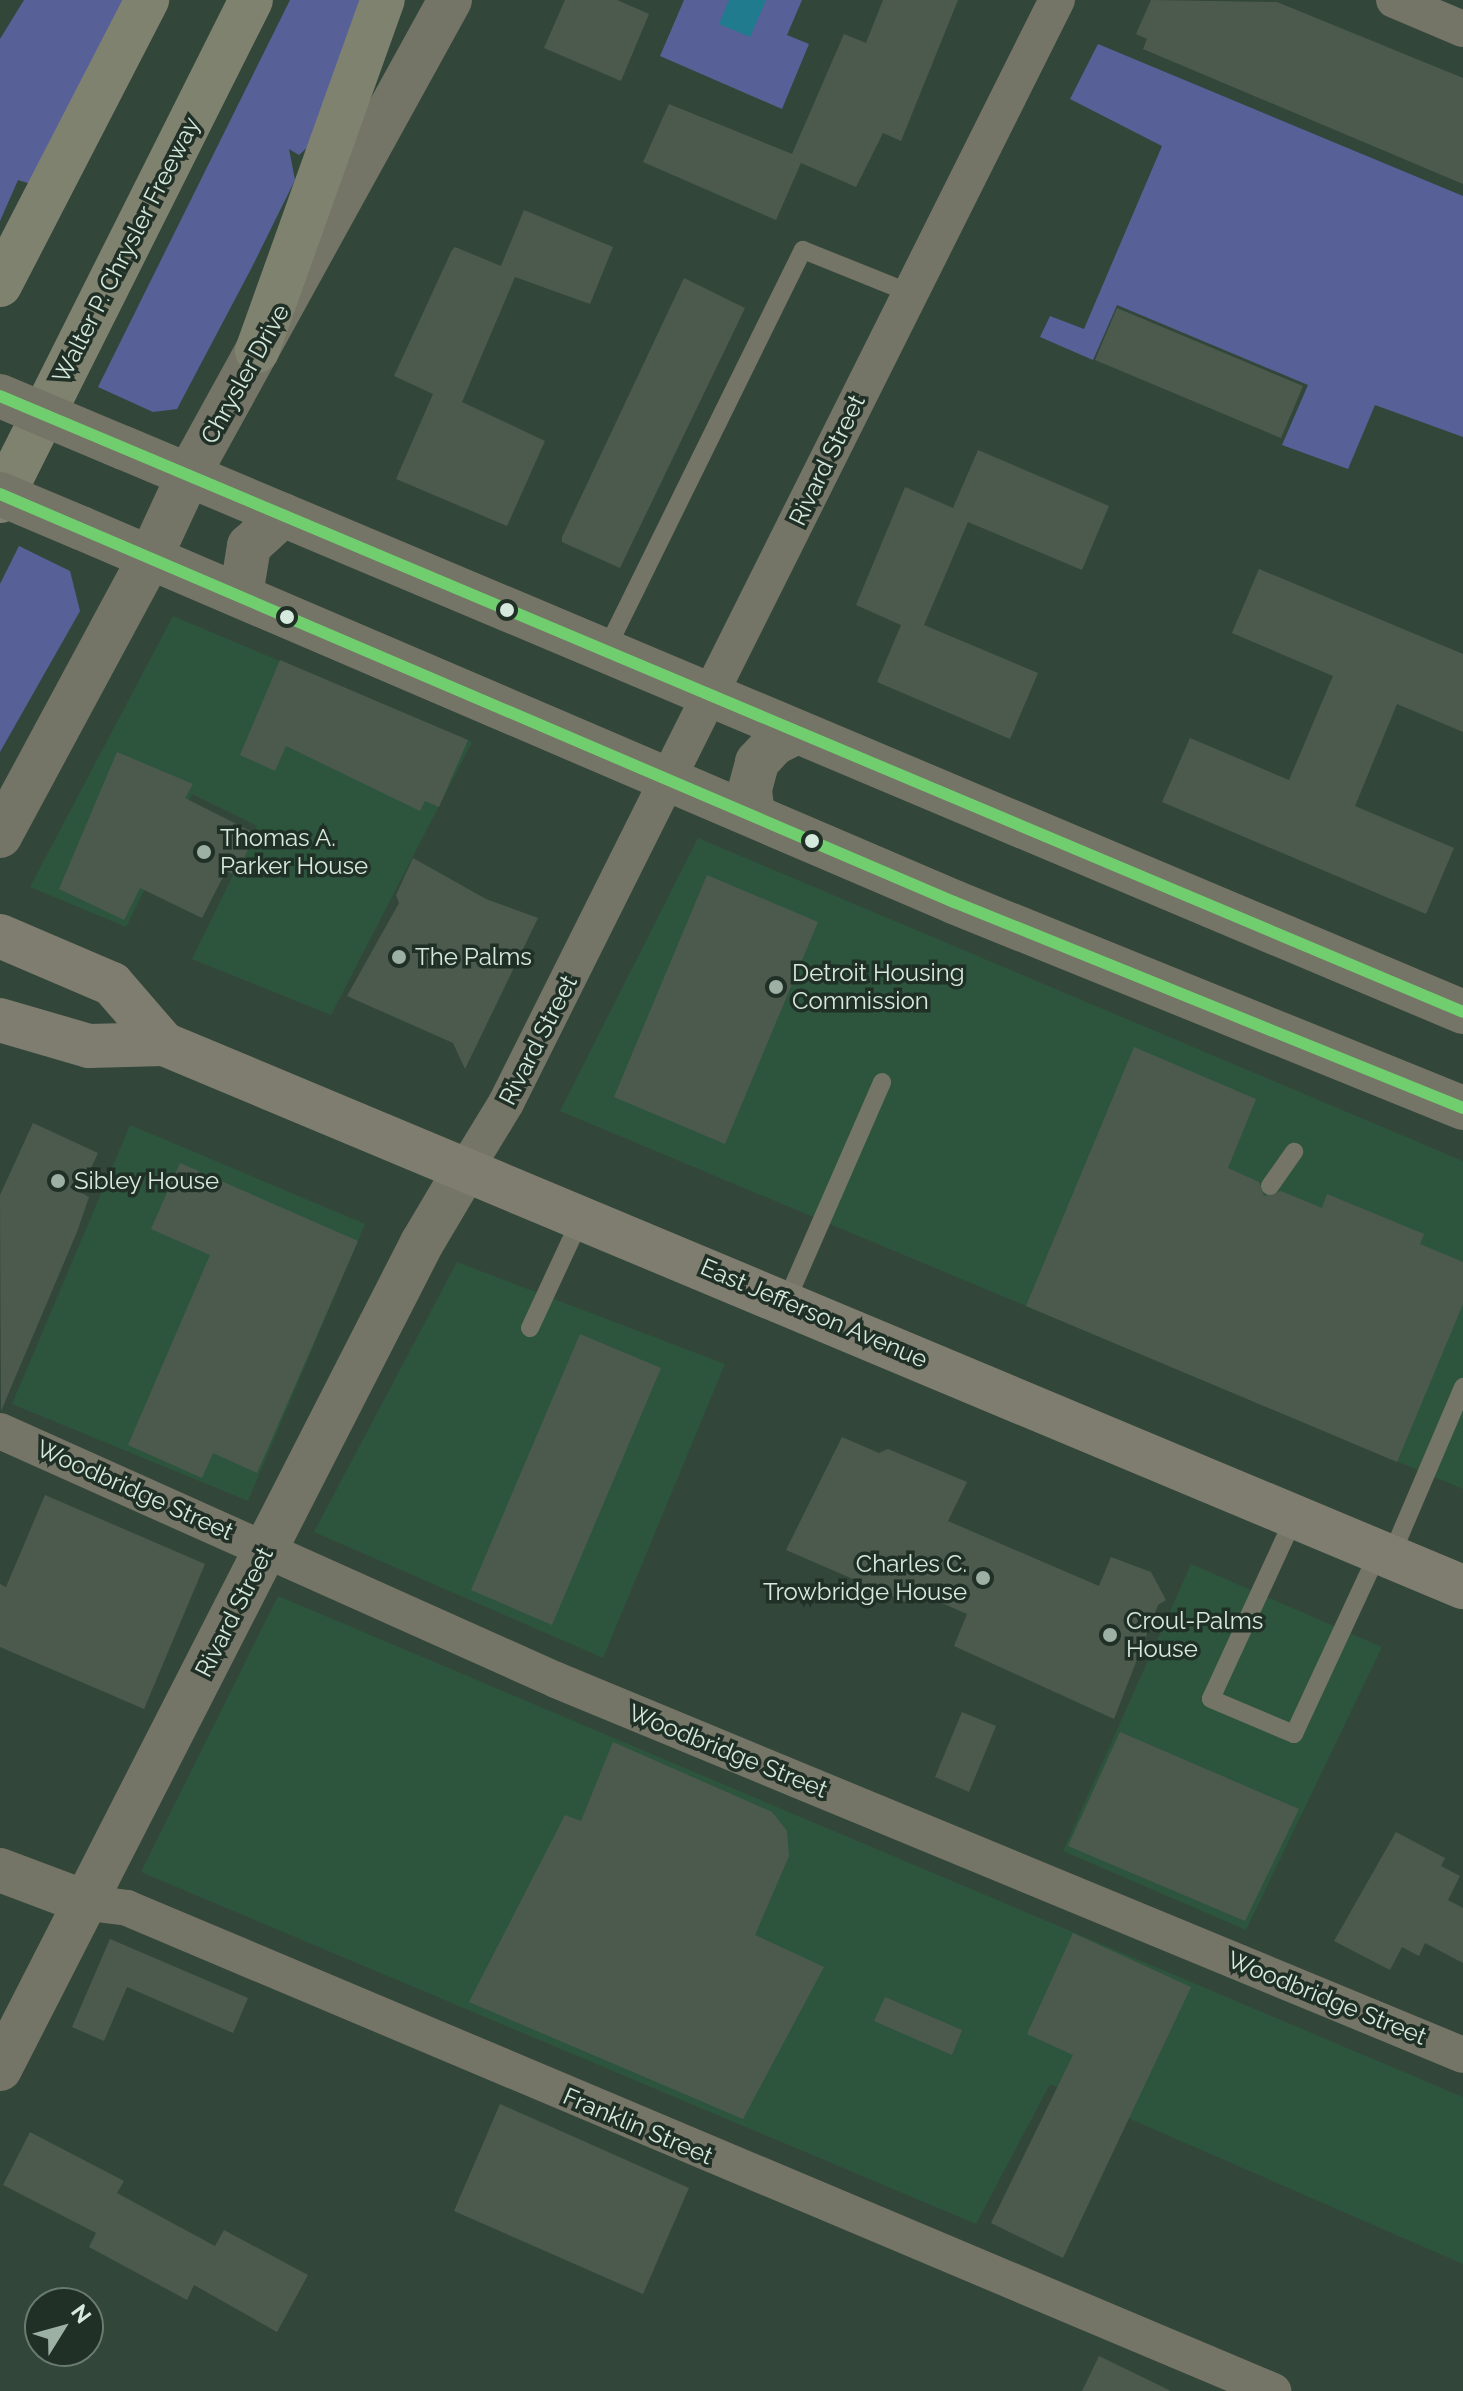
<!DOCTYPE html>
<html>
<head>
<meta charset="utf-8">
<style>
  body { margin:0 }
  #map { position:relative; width:1463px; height:2391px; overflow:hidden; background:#33463a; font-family:Raleway,sans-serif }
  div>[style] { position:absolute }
  .built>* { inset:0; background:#2d553d }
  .green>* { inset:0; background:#576198 }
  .water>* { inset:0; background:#207b8e }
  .building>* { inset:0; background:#4c5a4e }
  .service>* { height:18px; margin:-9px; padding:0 9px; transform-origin:9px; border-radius:9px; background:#747467 }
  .minor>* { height:36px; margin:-18px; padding:0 18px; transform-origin:18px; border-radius:18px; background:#747467 }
  .tertiary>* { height:44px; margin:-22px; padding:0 22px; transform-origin:22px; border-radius:22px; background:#747467 }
  .secondary>* { height:44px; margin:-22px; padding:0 22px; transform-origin:22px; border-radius:22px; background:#7e7d6f }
  .motorway>* { height:44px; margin:-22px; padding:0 22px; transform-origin:22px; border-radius:22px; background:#808270 }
  .tertiary-bridge>* { height:44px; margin:-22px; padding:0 22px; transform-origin:22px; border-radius:22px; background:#747467 }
  .bus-1>* { height:12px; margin:-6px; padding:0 6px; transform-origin:6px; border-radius:6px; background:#70ce6e }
  .dots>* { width:22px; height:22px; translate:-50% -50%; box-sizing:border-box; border:4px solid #203026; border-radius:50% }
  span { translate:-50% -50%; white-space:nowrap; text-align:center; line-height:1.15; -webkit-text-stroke:7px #203026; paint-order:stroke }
  .street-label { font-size:24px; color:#d6e9dd }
  .poi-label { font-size:24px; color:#d6e9dd }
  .left { translate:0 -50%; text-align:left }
  .right { translate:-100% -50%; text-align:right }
  .north { position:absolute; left:24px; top:2287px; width:80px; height:80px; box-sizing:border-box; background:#203026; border:2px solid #697a6f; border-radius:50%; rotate:53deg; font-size:22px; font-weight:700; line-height:32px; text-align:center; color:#d6e9dd }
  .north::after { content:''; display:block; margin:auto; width:28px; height:36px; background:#9db0a4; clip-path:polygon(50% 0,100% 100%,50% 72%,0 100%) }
</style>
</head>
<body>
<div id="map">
  <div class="built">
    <div style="clip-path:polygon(173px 616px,472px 742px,331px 1015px,192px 959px,257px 826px,192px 794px,126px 927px,30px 887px)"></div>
    <div style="clip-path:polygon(698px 838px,1463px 1161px,1463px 1489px,560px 1111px)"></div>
    <div style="clip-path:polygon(130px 1125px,365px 1224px,248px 1501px,12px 1404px)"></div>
    <div style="clip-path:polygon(457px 1262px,725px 1364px,603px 1658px,314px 1532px)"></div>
    <div style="clip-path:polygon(1191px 1564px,1382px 1647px,1246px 1930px,1063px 1851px)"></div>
    <div style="clip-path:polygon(278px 1596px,1463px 2097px,1463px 2264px,1050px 2084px,976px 2224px,141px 1872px)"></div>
  </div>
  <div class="green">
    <div style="clip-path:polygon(24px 0,124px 0,31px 184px,18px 180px,0 221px,0 39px)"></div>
    <div style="clip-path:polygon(290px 0,360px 0,311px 144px,299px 155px,289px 149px,295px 180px,252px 267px,177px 409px,153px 412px,98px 387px)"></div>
    <div style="clip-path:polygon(684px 0,802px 0,787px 35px,809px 44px,782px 109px,660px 56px)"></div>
    <div style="clip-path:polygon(1098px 44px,1463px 196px,1463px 437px,1375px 405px,1348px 469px,1282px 445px,1308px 385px,1117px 305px,1093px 360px,1040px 337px,1050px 316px,1084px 329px,1162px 146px,1070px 99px)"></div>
    <div style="clip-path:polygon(19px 546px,70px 571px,80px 611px,0 752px,0 584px)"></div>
  </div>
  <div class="water">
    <div style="clip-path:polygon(729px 0,766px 0,750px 37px,719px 24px)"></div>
  </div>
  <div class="building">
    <div style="clip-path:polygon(565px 0,617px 0,649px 14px,621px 81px,544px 48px)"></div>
    <div style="clip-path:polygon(883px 0,958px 0,901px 141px,883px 133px,856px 187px,801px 163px,776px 220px,643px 162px,669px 104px,792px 154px,844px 34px,866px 43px)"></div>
    <div style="clip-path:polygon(1151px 0,1277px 2px,1463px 78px,1463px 184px,1143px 49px,1147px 39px,1136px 34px)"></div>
    <div style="clip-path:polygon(524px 210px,613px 247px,590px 304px,515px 277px,462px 402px,545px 441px,507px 526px,396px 479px,433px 394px,394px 376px,452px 250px,455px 247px,501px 266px)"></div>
    <div style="clip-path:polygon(684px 278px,745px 308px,620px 568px,562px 542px,562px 537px)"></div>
    <div style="clip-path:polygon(1117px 308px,1303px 386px,1281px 438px,1095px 360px)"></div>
    <div style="clip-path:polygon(978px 450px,1109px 506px,1082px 570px,968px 522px,924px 625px,1038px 673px,1010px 739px,877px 682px,901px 625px,856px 605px,905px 487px,953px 508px)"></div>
    <div style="clip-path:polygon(1259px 569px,1463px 654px,1463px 732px,1397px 704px,1355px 806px,1454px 848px,1426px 914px,1162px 802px,1190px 738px,1289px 780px,1333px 676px,1232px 633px)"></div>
    <div style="clip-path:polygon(280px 660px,468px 740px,439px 807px,425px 801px,420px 811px,286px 746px,275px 771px,240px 755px)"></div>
    <div style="clip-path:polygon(117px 752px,193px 784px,185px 798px,256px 834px,235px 875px,226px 871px,202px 918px,140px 888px,124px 920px,59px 889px)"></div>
    <div style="clip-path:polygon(413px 858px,486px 899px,538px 918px,465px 1069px,453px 1043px,347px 996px,399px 903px,396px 895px)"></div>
    <div style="clip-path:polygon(707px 875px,818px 922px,725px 1144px,614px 1097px)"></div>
    <div style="clip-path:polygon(1134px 1047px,1256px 1099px,1228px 1168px,1259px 1182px,1264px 1196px,1281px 1191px,1322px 1208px,1327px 1194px,1424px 1234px,1420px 1244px,1463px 1262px,1463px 1304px,1397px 1462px,1026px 1306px)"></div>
    <div style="clip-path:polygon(33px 1123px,98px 1153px,80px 1192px,89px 1197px,77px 1232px,1px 1411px,0 1195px)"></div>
    <div style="clip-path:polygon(180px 1163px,358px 1241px,257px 1473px,213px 1453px,202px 1478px,128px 1445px,210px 1255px,151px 1229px)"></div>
    <div style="clip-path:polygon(580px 1334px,661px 1368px,552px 1625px,471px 1590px)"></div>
    <div style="clip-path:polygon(842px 1437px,879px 1453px,888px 1449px,967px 1482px,948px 1521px,1099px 1586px,1111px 1557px,1151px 1572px,1166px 1600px,1158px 1605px,1114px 1719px,954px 1646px,967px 1614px,912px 1590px,906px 1602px,786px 1550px)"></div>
    <div style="clip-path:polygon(45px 1495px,205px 1564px,144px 1709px,0 1647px,0 1584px,6px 1587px)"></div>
    <div style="clip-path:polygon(962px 1712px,996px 1726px,969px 1792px,935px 1777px)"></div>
    <div style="clip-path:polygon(1120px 1732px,1299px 1809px,1245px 1921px,1068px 1846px)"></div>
    <div style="clip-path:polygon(613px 1742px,772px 1812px,787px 1831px,789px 1856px,755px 1935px,824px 1967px,743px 2119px,469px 2002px,565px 1815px,581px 1821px)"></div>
    <div style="clip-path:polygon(1396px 1832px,1445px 1858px,1441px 1866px,1460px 1876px,1448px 1900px,1463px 1908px,1463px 1963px,1425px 1943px,1419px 1956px,1402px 1947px,1390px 1970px,1334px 1941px)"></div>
    <div style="clip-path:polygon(1073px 1933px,1191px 1987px,1063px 2258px,991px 2223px,1073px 2055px,1027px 2034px)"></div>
    <div style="clip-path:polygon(110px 1939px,248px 1998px,233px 2033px,127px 1987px,104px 2041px,72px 2027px)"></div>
    <div style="clip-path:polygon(885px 1997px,962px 2030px,952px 2055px,874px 2021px)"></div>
    <div style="clip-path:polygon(500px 2104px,689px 2188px,643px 2294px,454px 2211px)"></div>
    <div style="clip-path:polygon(30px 2132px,124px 2181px,117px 2193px,215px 2246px,224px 2230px,308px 2275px,277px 2332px,194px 2285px,187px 2300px,89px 2247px,96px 2233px,3px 2185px)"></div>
    <div style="clip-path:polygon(1099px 2356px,1171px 2391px,1082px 2391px)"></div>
  </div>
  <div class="service">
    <div style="left:606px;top:650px;width:446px;rotate:-63.8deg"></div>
    <div style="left:803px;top:250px;width:115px;rotate:21.9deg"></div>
    <div style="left:1270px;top:1186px;width:42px;rotate:-54.8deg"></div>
    <div style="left:786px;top:1302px;width:240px;rotate:-66.4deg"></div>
    <div style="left:530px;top:1328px;width:121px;rotate:-65.1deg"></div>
    <div style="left:1295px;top:1516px;width:201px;rotate:114.7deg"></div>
    <div style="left:1211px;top:1699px;width:90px;rotate:22.9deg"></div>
    <div style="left:1294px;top:1734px;width:202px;rotate:-65.1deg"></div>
    <div style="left:1391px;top:1556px;width:184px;rotate:-66.9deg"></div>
  </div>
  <div class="minor">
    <div style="left:1394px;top:0;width:75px;rotate:22.8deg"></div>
    <div style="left:467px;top:1167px;width:75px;rotate:-58.6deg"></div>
    <div style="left:506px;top:1103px;width:1233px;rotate:-63.46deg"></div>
    <div style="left:0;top:1431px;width:609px;rotate:24.12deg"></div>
    <div style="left:556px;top:1680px;width:981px;rotate:22.46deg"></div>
    <div style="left:88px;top:1903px;width:39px;rotate:7deg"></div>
    <div style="left:127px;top:1908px;width:1244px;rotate:22.85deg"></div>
  </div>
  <div class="tertiary">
    <div style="left:124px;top:448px;width:1453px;rotate:22.84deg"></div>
    <div style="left:81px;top:528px;width:950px;rotate:23.19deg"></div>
    <div style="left:954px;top:902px;width:549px;rotate:22.03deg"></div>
    <div style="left:241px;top:595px;width:50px;rotate:-80.7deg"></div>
    <div style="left:249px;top:546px;width:46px;rotate:-42.4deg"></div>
    <div style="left:753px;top:815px;width:26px;rotate:-97deg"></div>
    <div style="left:750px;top:789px;width:28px;rotate:-75deg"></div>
    <div style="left:757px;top:762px;width:26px;rotate:-47deg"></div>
    <div style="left:775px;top:743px;width:25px;rotate:-26deg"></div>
    <div style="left:0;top:836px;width:318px;rotate:-61.7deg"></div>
    <div style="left:151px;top:556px;width:90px;rotate:-65.1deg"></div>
    <div style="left:189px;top:474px;width:541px;rotate:-61.16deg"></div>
    <div style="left:0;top:1870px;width:94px;rotate:20.6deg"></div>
    <div style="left:0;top:2069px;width:928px;rotate:-62.94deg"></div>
    <div style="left:422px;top:1243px;width:88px;rotate:-59.4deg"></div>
  </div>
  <div class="secondary">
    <div style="left:0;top:936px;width:122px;rotate:23.2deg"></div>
    <div style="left:112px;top:984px;width:79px;rotate:49.1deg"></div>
    <div style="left:0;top:1020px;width:93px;rotate:16.3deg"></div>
    <div style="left:89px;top:1046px;width:75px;rotate:-1.5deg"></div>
    <div style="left:164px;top:1044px;width:1408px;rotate:22.69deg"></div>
  </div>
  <div class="motorway">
    <div style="left:0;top:285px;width:321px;rotate:-62.7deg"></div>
    <div style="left:257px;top:351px;width:373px;rotate:-70.3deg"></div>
    <div style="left:0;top:501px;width:560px;rotate:-63.39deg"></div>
  </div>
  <div class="tertiary-bridge">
    <div style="left:0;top:396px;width:134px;rotate:22.8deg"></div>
    <div style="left:0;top:494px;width:88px;rotate:22.8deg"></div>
  </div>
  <div class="bus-1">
    <div style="left:0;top:396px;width:1587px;rotate:22.83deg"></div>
    <div style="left:0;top:494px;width:1038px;rotate:23.16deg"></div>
    <div style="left:954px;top:902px;width:549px;rotate:22.03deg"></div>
  </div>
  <div class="dots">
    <div style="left:507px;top:610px;background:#d6e9dd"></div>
    <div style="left:287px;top:617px;background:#d6e9dd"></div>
    <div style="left:812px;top:841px;background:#d6e9dd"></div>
    <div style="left:204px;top:852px;background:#9db0a4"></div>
    <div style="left:399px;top:957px;background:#9db0a4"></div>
    <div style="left:776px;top:987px;background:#9db0a4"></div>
    <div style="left:58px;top:1181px;background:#9db0a4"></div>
    <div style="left:983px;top:1578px;background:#9db0a4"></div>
    <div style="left:1110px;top:1635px;background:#9db0a4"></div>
  </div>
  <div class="street-label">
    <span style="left:126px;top:250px;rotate:-63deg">Walter P. Chrysler Freeway</span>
    <span style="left:245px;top:374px;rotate:-61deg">Chrysler Drive</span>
    <span style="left:827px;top:460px;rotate:-64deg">Rivard Street</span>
    <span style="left:538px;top:1040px;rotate:-63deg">Rivard Street</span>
    <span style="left:814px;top:1313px;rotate:23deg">East Jefferson Avenue</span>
    <span style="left:135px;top:1490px;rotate:24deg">Woodbridge Street</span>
    <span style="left:234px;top:1612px;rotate:-63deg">Rivard Street</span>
    <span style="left:728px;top:1751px;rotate:22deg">Woodbridge Street</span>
    <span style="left:1327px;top:1998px;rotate:22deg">Woodbridge Street</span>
    <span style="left:638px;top:2126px;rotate:23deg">Franklin Street</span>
  </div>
  <div class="poi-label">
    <span class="left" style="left:220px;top:852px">Thomas A.<br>Parker House</span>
    <span class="left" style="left:415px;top:957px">The Palms</span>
    <span class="left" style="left:792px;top:987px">Detroit Housing<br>Commission</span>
    <span class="left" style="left:74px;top:1181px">Sibley House</span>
    <span class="right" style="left:967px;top:1578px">Charles C.<br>Trowbridge House</span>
    <span class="left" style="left:1126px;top:1635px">Croul-Palms<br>House</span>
  </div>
  <div class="north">N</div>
</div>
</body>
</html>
